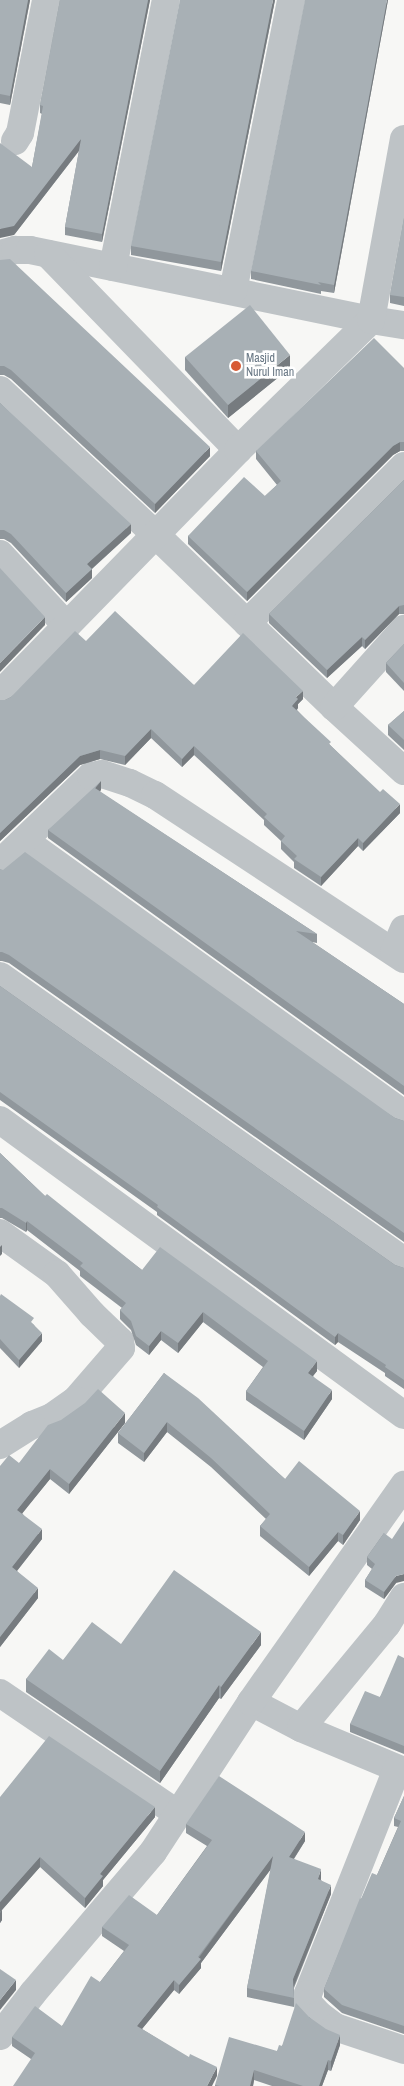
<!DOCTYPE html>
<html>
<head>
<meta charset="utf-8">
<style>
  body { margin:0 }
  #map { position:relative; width:404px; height:2086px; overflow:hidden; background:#f7f7f5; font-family:"Archivo Narrow",sans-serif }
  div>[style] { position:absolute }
  .minor>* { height:28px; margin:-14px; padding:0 14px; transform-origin:14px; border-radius:14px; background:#bec3c6 }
  .wall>* { inset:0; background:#90979c }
  .shaded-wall>* { inset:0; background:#767b7f }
  .building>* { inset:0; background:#a8b0b5 }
  .dots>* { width:14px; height:14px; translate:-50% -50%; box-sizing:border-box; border:2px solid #fff; border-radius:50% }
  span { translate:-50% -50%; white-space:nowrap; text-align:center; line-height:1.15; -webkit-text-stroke:5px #fff; paint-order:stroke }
  .poi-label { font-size:12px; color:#687784 }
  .left { translate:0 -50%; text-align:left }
</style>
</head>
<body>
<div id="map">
  <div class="minor">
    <div style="left:15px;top:141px;width:9px;rotate:-58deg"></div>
    <div style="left:20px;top:133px;width:136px;rotate:-78.9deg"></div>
    <div style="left:0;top:254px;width:16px;rotate:-15deg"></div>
    <div style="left:15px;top:250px;width:15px"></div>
    <div style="left:30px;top:250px;width:348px;rotate:11.6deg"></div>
    <div style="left:371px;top:320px;width:33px;rotate:9deg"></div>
    <div style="left:48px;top:254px;width:273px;rotate:45.9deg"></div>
    <div style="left:113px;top:267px;width:272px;rotate:-78.8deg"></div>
    <div style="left:233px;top:291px;width:297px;rotate:-78.7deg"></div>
    <div style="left:0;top:390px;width:214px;rotate:42.9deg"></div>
    <div style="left:157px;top:536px;width:246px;rotate:44deg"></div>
    <div style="left:334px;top:707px;width:95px;rotate:42.4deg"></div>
    <div style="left:0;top:554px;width:98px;rotate:47.1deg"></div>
    <div style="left:247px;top:623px;width:222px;rotate:-45deg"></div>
    <div style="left:0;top:694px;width:341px;rotate:-45.7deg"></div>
    <div style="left:238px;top:450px;width:186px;rotate:-44.3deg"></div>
    <div style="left:371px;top:320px;width:184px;rotate:-79.7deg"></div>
    <div style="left:334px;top:707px;width:105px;rotate:-48.1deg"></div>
    <div style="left:25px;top:841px;width:467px;rotate:35.8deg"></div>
    <div style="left:0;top:863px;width:126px;rotate:-43.7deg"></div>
    <div style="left:91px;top:776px;width:11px;rotate:-10deg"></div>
    <div style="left:102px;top:774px;width:29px;rotate:18deg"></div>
    <div style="left:130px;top:783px;width:28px;rotate:26deg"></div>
    <div style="left:155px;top:795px;width:298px;rotate:33.4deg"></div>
    <div style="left:394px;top:952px;width:25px;rotate:-67deg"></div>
    <div style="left:0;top:976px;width:494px;rotate:35.2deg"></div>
    <div style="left:0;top:1120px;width:500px;rotate:36.14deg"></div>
    <div style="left:0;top:1233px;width:70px;rotate:35.7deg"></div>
    <div style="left:57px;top:1274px;width:53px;rotate:48.8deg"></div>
    <div style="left:92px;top:1314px;width:39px;rotate:44deg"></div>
    <div style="left:120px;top:1341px;width:7px;rotate:82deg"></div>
    <div style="left:121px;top:1348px;width:69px;rotate:130.9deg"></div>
    <div style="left:76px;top:1400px;width:29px;rotate:145deg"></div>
    <div style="left:52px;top:1417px;width:22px;rotate:158deg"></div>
    <div style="left:32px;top:1425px;width:38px;rotate:148deg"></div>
    <div style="left:0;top:1693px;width:215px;rotate:34.2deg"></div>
    <div style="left:251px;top:1702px;width:56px;rotate:27.5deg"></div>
    <div style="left:301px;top:1728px;width:112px;rotate:22.7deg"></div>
    <div style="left:301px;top:1728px;width:135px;rotate:-50.4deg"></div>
    <div style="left:387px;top:1624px;width:32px;rotate:-58deg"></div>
    <div style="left:397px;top:1769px;width:242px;rotate:111.6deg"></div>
    <div style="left:308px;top:1994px;width:9px;rotate:90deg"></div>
    <div style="left:308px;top:2003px;width:16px;rotate:47deg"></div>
    <div style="left:319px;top:2015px;width:20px;rotate:37deg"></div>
    <div style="left:335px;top:2027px;width:73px;rotate:18.4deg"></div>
    <div style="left:0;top:2036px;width:54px;rotate:-52.5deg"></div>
    <div style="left:33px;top:1993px;width:185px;rotate:-49.6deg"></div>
    <div style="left:153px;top:1852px;width:179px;rotate:-56.8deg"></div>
    <div style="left:251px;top:1702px;width:266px;rotate:-54.8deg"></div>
  </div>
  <div class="wall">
    <div style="clip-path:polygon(0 0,30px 0,10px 105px,0 103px)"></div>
    <div style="clip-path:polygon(60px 0,150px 0,102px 242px,65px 235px,65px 227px,79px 151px,14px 235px,32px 167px,42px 114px,40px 113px,40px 105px)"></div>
    <div style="clip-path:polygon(275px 0,221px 271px,131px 255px,131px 246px)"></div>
    <div style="clip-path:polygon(388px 0,334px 293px,321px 291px,321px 294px,251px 279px,251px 271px)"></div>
    <div style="clip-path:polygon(404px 217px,404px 306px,390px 303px,390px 295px)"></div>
    <div style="clip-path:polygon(0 260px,210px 456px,155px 513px,11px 379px,4px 375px,0 375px)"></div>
    <div style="clip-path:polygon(185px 357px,290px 368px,228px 418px,185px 370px)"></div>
    <div style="clip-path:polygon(404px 368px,404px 451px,400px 451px,393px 455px,247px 601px,188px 544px,188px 536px,265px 496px,277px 485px,256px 459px,256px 451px)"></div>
    <div style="clip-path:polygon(0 403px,131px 533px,92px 569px,92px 578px,66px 602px,11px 543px,4px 539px,0 539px)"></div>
    <div style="clip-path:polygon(404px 480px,404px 614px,399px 614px,365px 649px,362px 646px,327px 678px,269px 623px,269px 614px)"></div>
    <div style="clip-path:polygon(86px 641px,194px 685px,303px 699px,298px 704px,298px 708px,297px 710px,331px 746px,400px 813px,363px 851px,358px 846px,321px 886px,294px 868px,294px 862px,281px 849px,281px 841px,264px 825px,264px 820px,194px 755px,182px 767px,151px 738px,125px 765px,100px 759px,80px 765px,0 841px,0 700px,5px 700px,11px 697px)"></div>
    <div style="clip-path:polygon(404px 644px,404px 691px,386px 672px,386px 663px)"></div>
    <div style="clip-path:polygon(404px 711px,404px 750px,388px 735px,388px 725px)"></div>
    <div style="clip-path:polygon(101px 790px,100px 792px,317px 934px,317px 943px,312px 942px,404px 1004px,404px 1095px,48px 838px,48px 830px)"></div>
    <div style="clip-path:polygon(0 869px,395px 1118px,404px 1121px,404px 1242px,9px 963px,2px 961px,0 961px)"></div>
    <div style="clip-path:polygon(0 986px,395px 1265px,404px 1268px,404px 1389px,385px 1376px,385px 1373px,338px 1342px,335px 1345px,157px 1215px,157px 1212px,0 1100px)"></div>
    <div style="clip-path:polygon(0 1153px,45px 1196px,142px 1270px,317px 1371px,313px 1376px,332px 1399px,304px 1440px,246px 1400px,246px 1391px,263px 1367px,203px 1322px,178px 1353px,161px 1340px,149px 1355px,136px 1345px,131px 1330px,120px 1319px,120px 1310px,122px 1308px,80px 1276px,80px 1271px,27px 1230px,26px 1232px,2px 1218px,0 1218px)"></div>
    <div style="clip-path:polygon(0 1296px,34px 1325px,42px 1341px,19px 1368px,0 1348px)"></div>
    <div style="clip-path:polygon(164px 1373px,285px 1479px,360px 1520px,343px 1545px,338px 1541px,309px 1576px,260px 1536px,260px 1526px,266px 1519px,211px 1467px,167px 1432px,144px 1462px,118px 1443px,118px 1433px)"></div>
    <div style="clip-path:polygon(125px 1423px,69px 1494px,50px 1479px,22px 1513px,42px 1539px,17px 1571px,38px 1598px,0 1647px,0 1466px,19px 1463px)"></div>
    <div style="clip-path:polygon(384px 1533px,396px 1583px,384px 1599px,365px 1587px,365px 1580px,372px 1569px,367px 1565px,367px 1557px)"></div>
    <div style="clip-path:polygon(121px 1644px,261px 1645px,221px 1699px,219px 1698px,160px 1783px,26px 1692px,26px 1679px,63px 1660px)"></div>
    <div style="clip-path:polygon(404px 1658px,404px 1754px,350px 1732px,350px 1724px,380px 1697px)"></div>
    <div style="clip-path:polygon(404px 1796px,404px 2034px,342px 2013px,324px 1997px,324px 1989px,361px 1899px,377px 1875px,398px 1827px,394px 1826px,394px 1818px)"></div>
    <div style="clip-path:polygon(0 1797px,155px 1817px,103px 1880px,103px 1886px,85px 1908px,40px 1867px,2px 1910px,2px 1920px,0 1923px)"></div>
    <div style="clip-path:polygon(186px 1824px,305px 1841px,294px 1859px,321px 1878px,321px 1880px,331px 1894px,294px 1988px,294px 2007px,247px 1997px,247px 1988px,271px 1869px,201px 1963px,201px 1968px,179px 1994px,174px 1990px,142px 2029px,217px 2076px,31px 2059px,12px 2046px,12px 2037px,62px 2026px,100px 1982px,124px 1951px,102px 1936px,102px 1927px,157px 1915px,207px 1846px,186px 1833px)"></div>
    <div style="clip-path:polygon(309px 2017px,340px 2045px,331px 2071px,328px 2070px,322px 2086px,272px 2086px,254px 2080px,253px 2086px,215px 2086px,215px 2085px,277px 2051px)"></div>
  </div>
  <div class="shaded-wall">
    <div style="clip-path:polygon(28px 0,30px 0,10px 105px,10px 96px)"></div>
    <div style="clip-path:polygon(148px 0,150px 0,102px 242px,102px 234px)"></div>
    <div style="clip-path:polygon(273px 0,275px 0,221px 271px,221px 262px)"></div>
    <div style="clip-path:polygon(387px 0,388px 0,334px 293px,334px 285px)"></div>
    <div style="clip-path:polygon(81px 139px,81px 148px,14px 235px,0 238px,0 229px)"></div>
    <div style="clip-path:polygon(290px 355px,290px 368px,228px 418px,228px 405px)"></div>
    <div style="clip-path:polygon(400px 442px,400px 451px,393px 455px,247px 601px,247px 592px,393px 446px)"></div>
    <div style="clip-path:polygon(210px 447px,210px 456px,155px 513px,155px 504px)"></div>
    <div style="clip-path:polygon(131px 524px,131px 533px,87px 573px,87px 564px)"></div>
    <div style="clip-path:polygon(92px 569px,92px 578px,66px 602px,66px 593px)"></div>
    <div style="clip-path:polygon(399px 606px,399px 614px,365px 649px,365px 640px)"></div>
    <div style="clip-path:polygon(45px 617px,45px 625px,0 672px,0 663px)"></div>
    <div style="clip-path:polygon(362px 637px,362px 646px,327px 678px,327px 670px)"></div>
    <div style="clip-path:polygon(303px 691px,303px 699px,298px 704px,298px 708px,292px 714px,292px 706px,296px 697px)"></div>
    <div style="clip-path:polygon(151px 729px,151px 738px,125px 765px,125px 756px)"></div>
    <div style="clip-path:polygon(194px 746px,194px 755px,182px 767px,182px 759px)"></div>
    <div style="clip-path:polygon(100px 750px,100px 759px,80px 765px,0 841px,0 833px,80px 756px)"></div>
    <div style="clip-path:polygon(101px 781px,101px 790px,95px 797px,95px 788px)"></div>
    <div style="clip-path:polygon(400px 804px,400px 813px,363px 851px,363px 843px)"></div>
    <div style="clip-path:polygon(358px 838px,358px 846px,321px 886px,321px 877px)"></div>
    <div style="clip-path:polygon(27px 1221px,27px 1230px,26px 1232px,26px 1223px)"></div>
    <div style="clip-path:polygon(2px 1245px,2px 1254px,0 1256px,0 1247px)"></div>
    <div style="clip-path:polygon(203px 1312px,203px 1322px,178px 1353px,178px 1343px)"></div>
    <div style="clip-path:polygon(161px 1331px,161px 1340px,149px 1355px,149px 1346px)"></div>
    <div style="clip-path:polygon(42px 1333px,42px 1341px,19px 1368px,19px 1360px)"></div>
    <div style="clip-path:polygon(338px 1333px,338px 1342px,335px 1345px,335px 1337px)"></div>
    <div style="clip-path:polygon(317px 1361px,317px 1371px,308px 1382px,308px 1373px)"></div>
    <div style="clip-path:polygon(332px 1390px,332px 1399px,304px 1440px,304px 1431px)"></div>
    <div style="clip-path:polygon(125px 1413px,125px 1423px,69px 1494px,69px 1484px)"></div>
    <div style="clip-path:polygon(167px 1422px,167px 1432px,144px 1462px,144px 1453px)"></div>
    <div style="clip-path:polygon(50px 1469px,50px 1479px,17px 1520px,17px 1510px)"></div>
    <div style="clip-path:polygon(360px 1511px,360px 1520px,343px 1545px,343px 1535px)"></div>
    <div style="clip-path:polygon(42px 1529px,42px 1539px,12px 1577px,12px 1567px)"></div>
    <div style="clip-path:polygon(338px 1532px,338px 1541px,309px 1576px,309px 1567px)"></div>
    <div style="clip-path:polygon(404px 1574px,404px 1581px,396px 1583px,384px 1599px,384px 1592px,396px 1576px)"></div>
    <div style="clip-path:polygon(38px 1588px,38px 1598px,0 1647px,0 1637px)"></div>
    <div style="clip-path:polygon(261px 1632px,261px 1645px,221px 1699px,221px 1687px)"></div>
    <div style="clip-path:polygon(219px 1685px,219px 1698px,160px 1783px,160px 1771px)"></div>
    <div style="clip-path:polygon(155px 1807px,155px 1817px,103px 1880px,103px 1886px,85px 1908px,85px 1898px,100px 1874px)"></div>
    <div style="clip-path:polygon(305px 1832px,305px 1841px,289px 1866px,289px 1857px)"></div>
    <div style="clip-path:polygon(273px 1856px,273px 1866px,201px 1963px,201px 1968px,179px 1994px,179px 1985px)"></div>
    <div style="clip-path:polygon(40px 1857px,40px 1867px,0 1912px,0 1902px)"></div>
    <div style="clip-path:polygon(321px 1869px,321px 1878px,318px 1888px,318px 1879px)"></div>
    <div style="clip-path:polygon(331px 1885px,331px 1894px,293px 1988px,293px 1979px)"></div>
    <div style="clip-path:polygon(2px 1910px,2px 1920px,0 1923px,0 1913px)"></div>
    <div style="clip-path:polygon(16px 1980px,16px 1990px,0 2010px,0 2000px)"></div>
    <div style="clip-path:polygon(174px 1980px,174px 1990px,137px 2035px,137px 2026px)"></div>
    <div style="clip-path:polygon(340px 2035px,340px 2045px,331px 2071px,331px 2061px)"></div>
    <div style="clip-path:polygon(328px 2060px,328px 2070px,322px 2086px,319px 2086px)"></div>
    <div style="clip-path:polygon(217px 2067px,217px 2076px,212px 2086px,207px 2086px)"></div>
    <div style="clip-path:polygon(254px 2070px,254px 2080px,253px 2086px,250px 2086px)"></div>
  </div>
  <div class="building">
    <div style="clip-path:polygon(0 0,28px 0,10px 96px,0 94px)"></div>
    <div style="clip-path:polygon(60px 0,148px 0,102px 234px,65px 227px,81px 139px,14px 226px,0 229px,0 143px,32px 167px,43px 106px,40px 105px)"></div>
    <div style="clip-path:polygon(180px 0,273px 0,221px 262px,131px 246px)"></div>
    <div style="clip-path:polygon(305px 0,387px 0,334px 285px,318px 282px,321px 285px,251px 271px)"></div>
    <div style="clip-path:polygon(404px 217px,404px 297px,390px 295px)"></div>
    <div style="clip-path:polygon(10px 259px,210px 447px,155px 504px,11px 370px,4px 366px,0 366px,0 260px)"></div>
    <div style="clip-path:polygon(250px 305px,290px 355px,228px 405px,185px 357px)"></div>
    <div style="clip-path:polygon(374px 338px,404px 368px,404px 442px,400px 442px,393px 446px,247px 592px,188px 536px,244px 477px,265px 496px,281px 481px,256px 451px)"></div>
    <div style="clip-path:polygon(0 403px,131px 524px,87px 564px,92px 569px,66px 593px,11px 534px,4px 530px,0 530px)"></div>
    <div style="clip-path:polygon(404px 480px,404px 605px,399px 606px,365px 640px,362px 637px,327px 670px,269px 614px)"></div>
    <div style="clip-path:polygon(0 568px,45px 617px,0 663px)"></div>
    <div style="clip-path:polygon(115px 611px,194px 685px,243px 633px,303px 691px,296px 697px,298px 699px,292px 706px,331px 742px,329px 744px,380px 792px,383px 789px,400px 804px,363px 843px,358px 838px,321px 877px,294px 859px,297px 856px,281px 841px,285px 836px,264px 817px,267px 814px,194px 746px,182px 759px,151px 729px,125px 756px,100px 750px,80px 756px,0 833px,0 700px,5px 700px,11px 697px,75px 631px,86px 641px)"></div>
    <div style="clip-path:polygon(404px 644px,404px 683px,386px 663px)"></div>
    <div style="clip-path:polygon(404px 711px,404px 740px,388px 725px)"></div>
    <div style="clip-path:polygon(101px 781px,95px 788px,317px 934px,296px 931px,404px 1004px,404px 1086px,48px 830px)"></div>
    <div style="clip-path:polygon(25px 852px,395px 1118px,404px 1121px,404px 1233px,9px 955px,2px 952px,0 952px,0 869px,3px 870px)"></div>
    <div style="clip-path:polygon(0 986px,395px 1265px,404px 1268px,404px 1380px,385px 1367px,386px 1365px,338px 1333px,335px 1337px,157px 1207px,158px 1205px,0 1092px)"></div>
    <div style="clip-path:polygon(0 1153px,45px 1196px,47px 1194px,142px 1270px,160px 1247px,317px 1361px,308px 1373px,332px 1390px,304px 1431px,246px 1391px,268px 1361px,203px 1312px,178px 1343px,161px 1331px,149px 1346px,136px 1336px,131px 1321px,120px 1310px,126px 1303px,80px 1266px,83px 1263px,27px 1221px,26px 1223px,2px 1208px,0 1208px)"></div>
    <div style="clip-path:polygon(1px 1294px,34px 1318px,31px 1322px,42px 1333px,19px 1360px,0 1339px,0 1296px)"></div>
    <div style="clip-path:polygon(164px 1373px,198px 1398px,285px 1479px,299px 1461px,360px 1511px,343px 1535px,338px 1532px,309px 1567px,260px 1526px,270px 1514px,211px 1458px,167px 1422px,144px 1453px,118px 1433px)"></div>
    <div style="clip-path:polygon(98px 1389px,125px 1413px,69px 1484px,50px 1469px,17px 1510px,42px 1529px,12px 1567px,38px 1588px,0 1637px,0 1466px,9px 1455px,19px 1463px,48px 1425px,61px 1420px,85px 1403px)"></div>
    <div style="clip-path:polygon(404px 1521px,404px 1574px,396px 1576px,384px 1592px,365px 1580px,375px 1564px,367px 1557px,384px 1533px,392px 1539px)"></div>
    <div style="clip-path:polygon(174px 1570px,261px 1632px,221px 1687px,219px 1685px,160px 1771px,26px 1679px,49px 1649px,63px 1660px,92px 1622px,121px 1644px)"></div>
    <div style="clip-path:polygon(398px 1655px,404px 1658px,404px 1746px,350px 1724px,365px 1691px,380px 1697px)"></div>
    <div style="clip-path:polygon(49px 1736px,155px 1807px,100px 1874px,103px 1876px,85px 1898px,40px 1857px,0 1902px,0 1797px)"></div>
    <div style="clip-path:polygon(219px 1776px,305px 1832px,289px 1857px,321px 1869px,318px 1879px,331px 1885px,293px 1979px,294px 1998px,247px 1988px,273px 1856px,198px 1957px,201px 1959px,179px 1985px,174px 1980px,137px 2026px,189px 2057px,190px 2054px,217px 2067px,207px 2086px,13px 2086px,35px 2053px,12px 2037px,35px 2006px,62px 2026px,91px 1976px,100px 1982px,129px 1945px,102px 1927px,129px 1895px,157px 1915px,212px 1840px,186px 1824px)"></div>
    <div style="clip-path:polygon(404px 1796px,404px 2026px,342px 2005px,324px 1989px,360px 1898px,361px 1899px,372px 1873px,377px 1875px,401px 1821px,394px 1818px)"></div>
    <div style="clip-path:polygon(0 1969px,16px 1980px,0 2000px)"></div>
    <div style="clip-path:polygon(296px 2003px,309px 2017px,326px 2029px,340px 2035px,331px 2061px,328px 2060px,319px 2086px,303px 2086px,254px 2070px,250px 2086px,220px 2086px,215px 2085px,229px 2037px,277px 2051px,279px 2045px,282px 2046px)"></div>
  </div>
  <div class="dots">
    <div style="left:236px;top:366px;background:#d75b35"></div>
  </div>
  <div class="poi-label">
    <span class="left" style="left:246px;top:366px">Masjid<br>Nurul Iman</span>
  </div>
</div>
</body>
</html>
